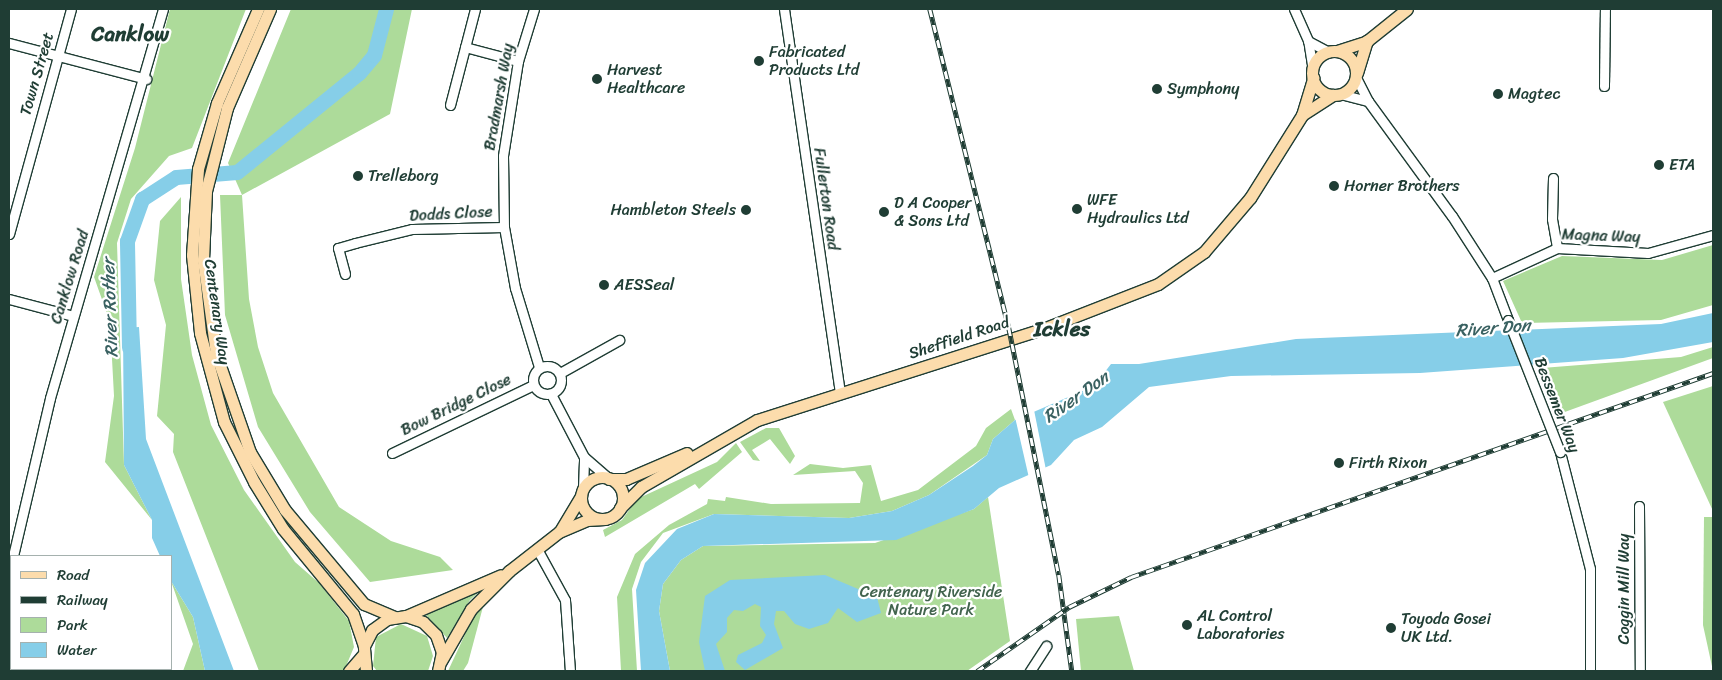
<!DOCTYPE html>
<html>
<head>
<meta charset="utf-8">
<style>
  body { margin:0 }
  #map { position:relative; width:1722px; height:680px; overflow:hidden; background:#fff; font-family:Sriracha,sans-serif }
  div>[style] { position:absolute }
  .green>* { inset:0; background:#addb9a }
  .water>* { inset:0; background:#86cee8 }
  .pier>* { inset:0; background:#fff }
  .river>* { height:15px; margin:-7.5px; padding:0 7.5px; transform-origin:7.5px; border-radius:7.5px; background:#86cee8 }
  .roads { filter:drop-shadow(1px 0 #1f3d34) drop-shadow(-1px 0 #1f3d34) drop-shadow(0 1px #1f3d34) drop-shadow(0 -1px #1f3d34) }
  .minor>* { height:9px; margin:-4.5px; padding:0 4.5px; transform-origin:4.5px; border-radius:4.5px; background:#fff }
  .minor>.ring { margin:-4.5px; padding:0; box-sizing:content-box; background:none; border:9px solid #fff; border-radius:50% }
  .major>* { height:11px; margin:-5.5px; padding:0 5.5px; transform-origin:5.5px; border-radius:5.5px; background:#fcdcac }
  .major>.ring { margin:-5.5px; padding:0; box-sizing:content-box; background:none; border:11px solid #fcdcac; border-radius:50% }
  .rail>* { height:4.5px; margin-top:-2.25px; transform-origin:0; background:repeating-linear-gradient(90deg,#fff 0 8px,#1f3d34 0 16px); box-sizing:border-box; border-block:1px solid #1f3d34 }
  .bridges { filter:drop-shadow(1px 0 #1f3d34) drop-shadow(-1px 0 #1f3d34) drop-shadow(0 1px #1f3d34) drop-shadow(0 -1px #1f3d34) }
  .minor-bridge>* { height:9px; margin:-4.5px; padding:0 4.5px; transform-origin:4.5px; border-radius:4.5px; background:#fff }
  .dots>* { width:14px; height:14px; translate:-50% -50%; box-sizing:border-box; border:2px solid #fff; border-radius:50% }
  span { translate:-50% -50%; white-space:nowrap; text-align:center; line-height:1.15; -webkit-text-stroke:4.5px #fff; paint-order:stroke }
  .poi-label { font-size:16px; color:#1f3d34 }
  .left { translate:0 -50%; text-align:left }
  .right { translate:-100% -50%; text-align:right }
  .street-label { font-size:16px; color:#1f3d34 }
  .park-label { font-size:16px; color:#42644e }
  .water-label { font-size:18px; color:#396161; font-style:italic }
  .district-label { font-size:21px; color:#1f3d34; font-weight:700 }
  .frame { position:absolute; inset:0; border:10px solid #1f3d34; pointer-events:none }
  .legend { position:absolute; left:10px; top:555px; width:162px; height:115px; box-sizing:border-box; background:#fff; border:1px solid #a5b1ae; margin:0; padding:6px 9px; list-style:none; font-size:15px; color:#1f3d34 }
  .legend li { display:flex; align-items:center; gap:10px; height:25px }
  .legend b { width:25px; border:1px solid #a5b1ae }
</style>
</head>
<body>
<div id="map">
  <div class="green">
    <div style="clip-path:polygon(170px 9px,246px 9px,192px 148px,169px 156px,131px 199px,117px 243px,124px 465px,152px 520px,105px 462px,114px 396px,110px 322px,94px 277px,135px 148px)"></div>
    <div style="clip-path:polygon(291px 9px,412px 9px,390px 114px,242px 195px,249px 299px,258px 347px,273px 393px,339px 507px,391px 541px,440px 557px,453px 570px,370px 582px,310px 512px,258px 427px,225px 315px,220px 195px,242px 195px,228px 163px)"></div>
    <div style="clip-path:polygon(181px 197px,181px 279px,192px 355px,211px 425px,244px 490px,295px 562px,319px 583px,349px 621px,354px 647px,344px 671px,259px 671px,173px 452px,174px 434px,157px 416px,166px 325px,154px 280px,160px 221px)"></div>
    <div style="clip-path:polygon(1713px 245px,1713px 305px,1661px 320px,1522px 323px,1503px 281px,1562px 256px,1662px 260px)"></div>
    <div style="clip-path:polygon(1713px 347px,1713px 358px,1562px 413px,1542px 368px,1681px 357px)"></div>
    <div style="clip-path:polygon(1713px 386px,1713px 511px,1663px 402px)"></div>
    <div style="clip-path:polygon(1011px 409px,1015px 420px,993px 439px,987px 455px,929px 495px,892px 511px,849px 518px,714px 514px,663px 533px,641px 562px,632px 589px,637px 671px,621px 671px,617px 597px,635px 554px,669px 525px,707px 504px,708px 499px,725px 501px,726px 497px,771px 504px,860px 503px,863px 483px,855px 471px,793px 475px,810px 464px,843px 468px,871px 465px,881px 501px,918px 490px,976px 446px,986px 428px)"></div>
    <div style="clip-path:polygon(766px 428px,779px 428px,795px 456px,790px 464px,770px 439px,752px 450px,760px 461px,753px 460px,740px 442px)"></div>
    <div style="clip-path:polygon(736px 443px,742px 452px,699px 489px,695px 484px,605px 537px,603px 530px,622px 520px,637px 499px,717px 462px)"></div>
    <div style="clip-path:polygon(988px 497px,1010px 641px,967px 671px,670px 671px,659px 611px,663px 584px,681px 560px,703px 546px,875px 543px,974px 509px)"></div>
    <div style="clip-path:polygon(1704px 517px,1713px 517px,1713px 671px,1703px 625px)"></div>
    <div style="clip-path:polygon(171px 581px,193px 617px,205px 671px,183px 671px,193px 644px)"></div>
    <div style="clip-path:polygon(484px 587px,470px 600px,447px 638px,426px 615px)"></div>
    <div style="clip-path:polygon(484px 603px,468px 663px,463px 671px,448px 671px,474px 615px)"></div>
    <div style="clip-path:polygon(1119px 616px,1134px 671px,1081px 671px,1076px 619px)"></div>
    <div style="clip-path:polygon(401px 624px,427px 636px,433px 656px,428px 671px,377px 671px,373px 666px,376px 637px)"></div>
  </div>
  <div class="water">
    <div style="clip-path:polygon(1713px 313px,1713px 342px,1623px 358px,1420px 373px,1231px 376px,1149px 387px,1102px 427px,1074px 440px,1051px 465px,999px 488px,974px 509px,896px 540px,703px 546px,681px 560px,663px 584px,659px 611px,670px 671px,641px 671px,636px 590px,645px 563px,677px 529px,714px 514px,849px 518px,892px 511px,929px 495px,973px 466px,987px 455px,993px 439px,1015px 420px,1094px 386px,1111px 364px,1139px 364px,1296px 339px,1661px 324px)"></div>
    <div style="clip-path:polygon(139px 327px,146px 439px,234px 671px,205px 671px,193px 617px,171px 581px,171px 556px,160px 556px,152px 538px,152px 520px,124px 465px,123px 328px)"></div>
    <div style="clip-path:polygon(825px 575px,877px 597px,881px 613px,857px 622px,838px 608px,828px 623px,809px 629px,795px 624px,784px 611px,776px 611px,774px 624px,783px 648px,745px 670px,736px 662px,738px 655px,762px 643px,766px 635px,760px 626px,761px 607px,755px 604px,743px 611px,734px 610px,727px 618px,727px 632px,716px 644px,725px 671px,705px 671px,699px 642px,705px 596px,730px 580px)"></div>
  </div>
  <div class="pier">
    <div style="clip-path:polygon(1034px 410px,1046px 470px,1029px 478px,1015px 417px)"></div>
  </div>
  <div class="river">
    <div style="left:129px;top:347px;width:106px;rotate:-91.1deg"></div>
    <div style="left:127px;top:241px;width:45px;rotate:-70.3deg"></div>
    <div style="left:142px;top:199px;width:40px;rotate:-32.9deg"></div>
    <div style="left:176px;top:177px;width:61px;rotate:-4.7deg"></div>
    <div style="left:237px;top:172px;width:157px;rotate:-39.1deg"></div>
    <div style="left:359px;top:73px;width:23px;rotate:-50deg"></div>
    <div style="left:374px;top:55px;width:48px;rotate:-75.4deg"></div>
  </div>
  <div class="roads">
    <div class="minor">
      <div style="left:534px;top:9px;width:54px;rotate:107.1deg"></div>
      <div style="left:518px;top:61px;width:96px;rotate:99deg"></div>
      <div style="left:503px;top:156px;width:71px;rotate:89.2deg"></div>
      <div style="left:504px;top:227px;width:62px;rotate:79.8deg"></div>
      <div style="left:515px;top:288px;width:83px;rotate:73.1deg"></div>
      <div style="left:784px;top:9px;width:388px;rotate:81.7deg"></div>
      <div style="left:1294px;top:9px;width:35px;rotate:66deg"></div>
      <div style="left:9px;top:43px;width:142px;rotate:14.7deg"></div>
      <div style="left:465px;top:47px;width:55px;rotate:14.8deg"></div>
      <div style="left:1313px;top:71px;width:30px;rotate:-99deg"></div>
      <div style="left:1308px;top:41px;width:24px;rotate:28deg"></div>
      <div style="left:1604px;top:86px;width:77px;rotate:-89.3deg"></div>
      <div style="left:1340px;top:94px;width:29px;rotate:14deg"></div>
      <div style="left:1368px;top:101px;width:27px;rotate:-117deg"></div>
      <div style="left:1368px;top:101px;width:142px;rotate:53.9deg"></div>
      <div style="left:1452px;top:216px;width:74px;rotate:57.2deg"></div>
      <div style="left:1492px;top:278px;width:45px;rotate:69.1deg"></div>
      <div style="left:450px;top:105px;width:99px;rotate:-75.4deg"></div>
      <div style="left:1553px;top:178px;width:41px;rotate:91.4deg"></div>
      <div style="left:1552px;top:219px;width:29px;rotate:80deg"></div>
      <div style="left:9px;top:234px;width:233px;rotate:-74.6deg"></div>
      <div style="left:345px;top:274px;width:27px;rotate:-105deg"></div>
      <div style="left:338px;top:248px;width:18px;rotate:-16deg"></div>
      <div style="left:355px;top:243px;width:59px;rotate:-13.8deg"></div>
      <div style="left:412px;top:229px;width:92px;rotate:-1.2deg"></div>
      <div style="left:1492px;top:278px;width:72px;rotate:-24.8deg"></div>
      <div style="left:1557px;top:248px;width:91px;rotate:3.1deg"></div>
      <div style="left:1648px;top:253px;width:67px;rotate:-15.5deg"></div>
      <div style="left:9px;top:299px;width:66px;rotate:14.9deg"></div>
      <div class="ring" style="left:533px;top:366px;width:19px;height:19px"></div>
      <div style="left:560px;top:373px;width:68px;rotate:-29.2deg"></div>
      <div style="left:551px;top:394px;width:71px;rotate:62.4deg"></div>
      <div style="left:1560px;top:452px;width:121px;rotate:75.6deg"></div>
      <div style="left:1590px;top:569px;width:102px;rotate:90deg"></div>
      <div style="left:392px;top:453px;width:157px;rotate:-25.7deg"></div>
      <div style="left:583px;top:489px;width:32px;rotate:-88deg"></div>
      <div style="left:584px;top:457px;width:32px;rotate:41deg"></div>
      <div style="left:1639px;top:506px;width:165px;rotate:89.7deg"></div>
      <div style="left:537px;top:549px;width:58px;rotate:61.2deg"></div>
      <div style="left:565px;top:600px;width:71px;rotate:86deg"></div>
      <div style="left:13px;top:556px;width:162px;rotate:-76.8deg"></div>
      <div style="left:50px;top:398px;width:405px;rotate:-73.8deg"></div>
      <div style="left:9px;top:579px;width:12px;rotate:-81deg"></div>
      <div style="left:1030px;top:671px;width:30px;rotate:-57deg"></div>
    </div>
    <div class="major">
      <div style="left:258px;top:9px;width:103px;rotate:113.6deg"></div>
      <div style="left:217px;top:103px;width:69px;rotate:106.1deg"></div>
      <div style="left:198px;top:169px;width:86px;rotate:94deg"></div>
      <div style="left:192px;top:255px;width:78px;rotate:84.1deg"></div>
      <div style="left:200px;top:333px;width:92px;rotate:74.9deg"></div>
      <div style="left:224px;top:422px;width:67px;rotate:63.4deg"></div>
      <div style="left:254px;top:482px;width:55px;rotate:58.3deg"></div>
      <div style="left:283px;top:529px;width:110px;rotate:50.5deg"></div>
      <div style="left:353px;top:614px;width:34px;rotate:71deg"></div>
      <div style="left:270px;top:9px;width:108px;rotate:113.5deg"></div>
      <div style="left:227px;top:108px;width:86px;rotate:104.2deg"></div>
      <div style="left:206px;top:191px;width:69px;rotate:92.5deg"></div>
      <div style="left:203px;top:260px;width:95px;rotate:82.1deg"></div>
      <div style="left:216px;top:354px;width:104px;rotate:70.9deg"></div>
      <div style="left:250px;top:452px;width:68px;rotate:58.9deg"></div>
      <div style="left:285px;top:510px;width:123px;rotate:50deg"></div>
      <div style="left:364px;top:604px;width:34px;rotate:23deg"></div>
      <div style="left:1337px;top:51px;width:32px;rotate:-18deg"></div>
      <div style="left:1367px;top:41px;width:51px;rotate:-38.7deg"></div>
      <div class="ring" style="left:1312px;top:51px;width:33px;height:33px"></div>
      <div style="left:1357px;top:73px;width:34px;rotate:-73deg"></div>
      <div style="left:1302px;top:115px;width:37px;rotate:-33deg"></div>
      <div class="ring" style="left:581px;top:477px;width:31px;height:31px"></div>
      <div style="left:609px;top:479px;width:17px"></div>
      <div style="left:626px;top:479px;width:66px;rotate:-23.1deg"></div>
      <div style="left:620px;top:508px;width:30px;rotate:-45deg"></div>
      <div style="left:641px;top:487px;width:134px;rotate:-30deg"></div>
      <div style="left:757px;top:420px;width:302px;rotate:-17.7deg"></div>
      <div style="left:1045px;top:328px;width:121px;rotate:-21.3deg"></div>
      <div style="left:1158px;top:284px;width:56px;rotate:-34.8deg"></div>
      <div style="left:1204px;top:252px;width:71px;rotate:-49.6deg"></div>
      <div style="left:1250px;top:198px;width:98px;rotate:-57.9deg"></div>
      <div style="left:1302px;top:115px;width:39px;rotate:-73deg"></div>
      <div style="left:560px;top:531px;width:41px;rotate:-59deg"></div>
      <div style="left:406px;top:616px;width:103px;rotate:-23.3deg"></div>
      <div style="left:441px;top:661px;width:60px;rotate:-60deg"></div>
      <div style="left:471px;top:609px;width:54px;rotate:-45deg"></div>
      <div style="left:509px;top:571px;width:63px;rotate:-38deg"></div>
      <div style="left:559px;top:532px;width:30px;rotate:-23deg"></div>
      <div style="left:587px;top:520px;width:18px;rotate:-3deg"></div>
      <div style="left:349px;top:671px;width:21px;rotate:-49deg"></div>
      <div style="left:366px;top:671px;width:25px;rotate:-95deg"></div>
      <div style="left:364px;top:646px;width:18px;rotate:-63deg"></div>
      <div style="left:372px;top:630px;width:19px;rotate:-36deg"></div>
      <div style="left:387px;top:619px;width:19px;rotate:-9deg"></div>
      <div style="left:406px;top:616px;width:18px;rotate:19deg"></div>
      <div style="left:423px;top:622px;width:18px;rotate:45deg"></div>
      <div style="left:436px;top:635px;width:18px;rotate:71deg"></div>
      <div style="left:442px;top:652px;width:19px;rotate:102deg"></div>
    </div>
  </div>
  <div class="rail">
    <div style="left:930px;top:9px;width:329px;rotate:76.1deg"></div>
    <div style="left:1009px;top:328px;width:252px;rotate:78.6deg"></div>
    <div style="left:1059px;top:575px;width:97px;rotate:82.3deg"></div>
    <div style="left:977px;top:671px;width:112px;rotate:-34.8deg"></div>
    <div style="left:1069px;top:607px;width:69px;rotate:-25.8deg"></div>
    <div style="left:1131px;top:577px;width:617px;rotate:-19.32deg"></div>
  </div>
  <div class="bridges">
    <div class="minor-bridge">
      <div style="left:1508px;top:320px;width:142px;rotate:68.5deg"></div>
    </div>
  </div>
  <div class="dots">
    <div style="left:759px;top:61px;background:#1f3d34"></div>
    <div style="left:597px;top:79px;background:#1f3d34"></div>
    <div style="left:1157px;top:89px;background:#1f3d34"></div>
    <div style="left:1498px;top:94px;background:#1f3d34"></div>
    <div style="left:1659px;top:165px;background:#1f3d34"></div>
    <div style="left:358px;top:176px;background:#1f3d34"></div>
    <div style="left:1334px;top:186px;background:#1f3d34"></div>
    <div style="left:1077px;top:209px;background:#1f3d34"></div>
    <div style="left:746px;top:210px;background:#1f3d34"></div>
    <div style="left:884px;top:212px;background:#1f3d34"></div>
    <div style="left:604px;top:285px;background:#1f3d34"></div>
    <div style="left:1339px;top:463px;background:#1f3d34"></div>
    <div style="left:1187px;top:625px;background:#1f3d34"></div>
    <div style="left:1391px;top:628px;background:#1f3d34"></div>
  </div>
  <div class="poi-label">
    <span class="left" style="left:769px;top:61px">Fabricated<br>Products Ltd</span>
    <span class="left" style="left:607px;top:79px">Harvest<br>Healthcare</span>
    <span class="left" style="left:1167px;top:89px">Symphony</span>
    <span class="left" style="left:1508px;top:94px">Magtec</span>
    <span class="left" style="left:1669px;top:165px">ETA</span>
    <span class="left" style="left:368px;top:176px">Trelleborg</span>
    <span class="left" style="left:1344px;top:186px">Horner Brothers</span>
    <span class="left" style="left:1087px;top:209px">WFE<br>Hydraulics Ltd</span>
    <span class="left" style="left:894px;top:212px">D A Cooper<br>&amp; Sons Ltd</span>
    <span class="right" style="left:736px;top:210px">Hambleton Steels</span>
    <span class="left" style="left:614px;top:285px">AESSeal</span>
    <span class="left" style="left:1349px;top:463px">Firth Rixon</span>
    <span class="left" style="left:1197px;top:625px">AL Control<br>Laboratories</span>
    <span class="left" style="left:1401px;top:628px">Toyoda Gosei<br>UK Ltd.</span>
  </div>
  <div class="street-label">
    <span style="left:37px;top:74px;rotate:-74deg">Town Street</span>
    <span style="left:499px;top:97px;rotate:-80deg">Bradmarsh Way</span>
    <span style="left:826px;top:199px;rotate:82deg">Fullerton Road</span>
    <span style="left:451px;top:214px;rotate:-3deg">Dodds Close</span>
    <span style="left:1601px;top:236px;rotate:2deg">Magna Way</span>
    <span style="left:70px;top:277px;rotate:-73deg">Canklow Road</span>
    <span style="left:217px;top:312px;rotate:82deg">Centenary Way</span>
    <span style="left:959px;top:338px;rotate:-18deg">Sheffield Road</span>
    <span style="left:456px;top:405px;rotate:-26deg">Bow Bridge Close</span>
    <span style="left:1557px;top:405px;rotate:69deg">Bessemer Way</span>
    <span style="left:1624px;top:589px;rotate:-90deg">Coggin Mill Way</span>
  </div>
  <div class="park-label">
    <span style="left:931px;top:601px">Centenary Riverside<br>Nature Park</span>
  </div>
  <div class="water-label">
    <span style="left:110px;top:308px;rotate:-92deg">River Rother</span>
    <span style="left:1493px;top:328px;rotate:-4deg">River Don</span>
    <span style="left:1076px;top:397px;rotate:-35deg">River Don</span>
  </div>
  <div class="district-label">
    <span style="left:130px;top:34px">Canklow</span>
    <span style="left:1062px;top:329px">Ickles</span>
  </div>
  <div class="frame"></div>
  <ul class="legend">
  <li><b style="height:6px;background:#fcdcac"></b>Road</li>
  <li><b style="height:6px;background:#1f3d34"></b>Railway</li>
  <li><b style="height:14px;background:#addb9a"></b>Park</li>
  <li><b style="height:14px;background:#86cee8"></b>Water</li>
  </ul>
</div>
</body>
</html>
